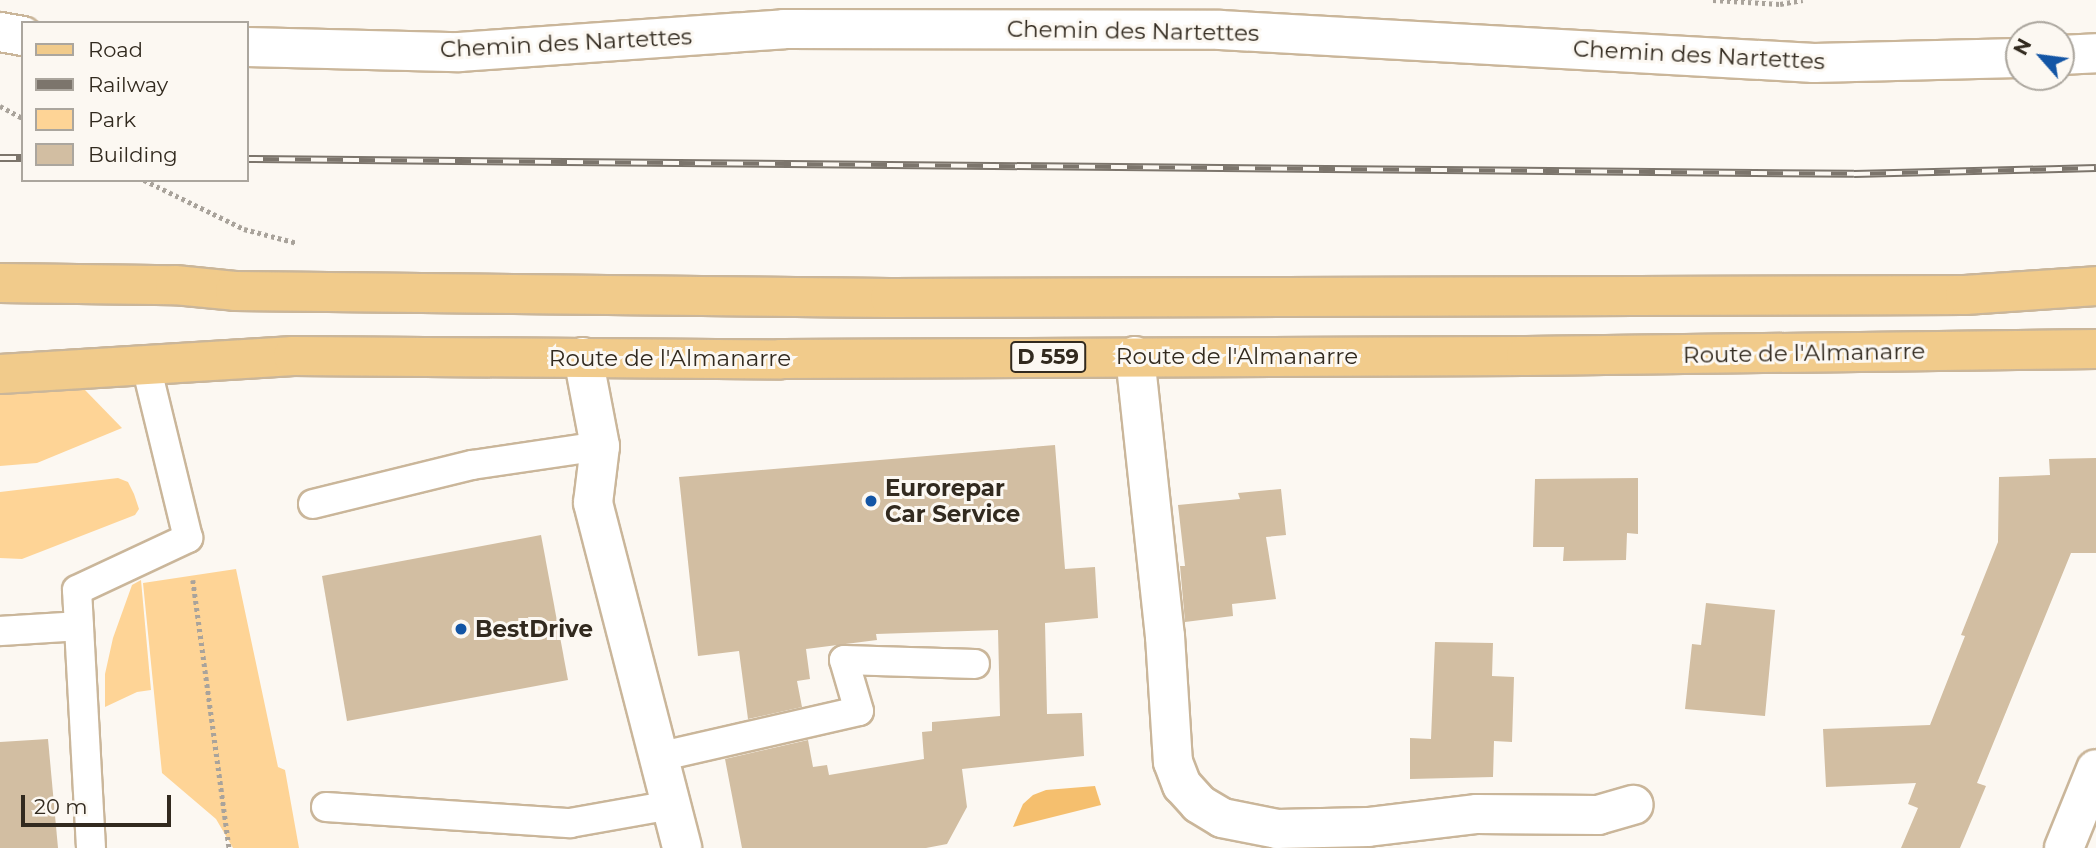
<!DOCTYPE html>
<html>
<head>
<meta charset="utf-8">
<style>
  body { margin:0 }
  #map { position:relative; width:2096px; height:848px; overflow:hidden; background:#fcf8f2; font-family:Montserrat,sans-serif }
  div>[style] { position:absolute }
  .green>* { inset:0; background:#fed496 }
  .water>* { inset:0; background:#f5bf6e }
  .building>* { inset:0; background:#d2bea2 }
  .path>* { height:4.5px; margin-top:-2.25px; transform-origin:0; background:repeating-linear-gradient(90deg,#a9a39b 0 3.5px,transparent 0 7px) }
  .roads { filter:drop-shadow(2px 0 #cab69a) drop-shadow(-2px 0 #cab69a) drop-shadow(0 2px #cab69a) drop-shadow(0 -2px #cab69a) }
  .lane>* { height:28px; margin:-14px; padding:0 14px; transform-origin:14px; border-radius:14px; background:#fff }
  .street>* { height:38px; margin:-19px; padding:0 19px; transform-origin:19px; border-radius:19px; background:#fff }
  .primary>* { height:38px; margin:-19px; padding:0 19px; transform-origin:19px; border-radius:19px; background:#f1cb8b }
  .rail>* { height:8px; margin-top:-4px; transform-origin:0; background:repeating-linear-gradient(90deg,#fcf8f2 0 16px,#7c756c 0 32px); box-sizing:border-box; border-block:2px solid #7c756c }
  .dots>* { width:19px; height:19px; translate:-50% -50%; box-sizing:border-box; border:4px solid #fcf8f2; border-radius:50% }
  span { translate:-50% -50%; white-space:nowrap; text-align:center; line-height:1.15; -webkit-text-stroke:6px #fcf8f2; paint-order:stroke }
  .shield-label span { padding:2px 5px; background:#fcf8f2; border:2px solid; border-radius:5px; -webkit-text-stroke-width:0 }
  .shield-label { font-size:21px; color:#322a1f; font-weight:700 }
  .street-label { font-size:23px; color:#322a1f }
  .poi-label { font-size:23px; color:#322a1f; font-weight:700 }
  .left { translate:0 -50%; text-align:left }
  .legend { position:absolute; left:21px; top:21px; width:228px; height:161px; box-sizing:border-box; background:#fcf8f2; border:2px solid #aba69e; margin:0; padding:9px 12px; list-style:none; font-size:21px; color:#322a1f }
  .legend li { display:flex; align-items:center; gap:14px; height:35px }
  .legend b { width:35px; border:2px solid #aba69e }
  .north { position:absolute; left:2005px; top:21px; width:70px; height:70px; box-sizing:border-box; background:#fcf8f2; border:2px solid #aba69e; border-radius:50%; rotate:298deg; font-size:19px; font-weight:700; line-height:28px; text-align:center; color:#322a1f }
  .north::after { content:''; display:block; margin:auto; width:24px; height:32px; background:#1355a5; clip-path:polygon(50% 0,100% 100%,50% 72%,0 100%) }
  .scale { position:absolute; left:21px; top:795px; width:150px; height:32px; box-sizing:border-box; border:4px solid #322a1f; border-top:0; padding-left:9px; font-size:21px; line-height:24px; white-space:nowrap; color:#322a1f; -webkit-text-stroke:5px #fcf8f2; paint-order:stroke }
</style>
</head>
<body>
<div id="map">
  <div class="green">
    <div style="clip-path:polygon(14px 388px,85px 390px,122px 428px,37px 463px,0 466px,0 391px)"></div>
    <div style="clip-path:polygon(118px 478px,128px 482px,134px 494px,139px 509px,135px 515px,22px 559px,0 558px,0 492px)"></div>
    <div style="clip-path:polygon(236px 569px,278px 767px,285px 770px,299px 848px,233px 848px,216px 819px,162px 773px,143px 583px)"></div>
    <div style="clip-path:polygon(141px 580px,151px 690px,137px 692px,105px 707px,105px 674px,113px 638px,132px 585px)"></div>
  </div>
  <div class="water">
    <div style="clip-path:polygon(1095px 786px,1101px 805px,1013px 827px,1023px 804px,1033px 795px,1046px 790px)"></div>
  </div>
  <div class="building">
    <div style="clip-path:polygon(1055px 445px,1065px 569px,1095px 567px,1098px 618px,1045px 623px,1047px 714px,1082px 713px,1084px 756px,962px 769px,967px 807px,947px 844px,926px 848px,742px 848px,725px 759px,808px 740px,813px 767px,827px 765px,829px 775px,924px 759px,922px 732px,932px 731px,932px 722px,1000px 716px,998px 630px,876px 634px,877px 640px,806px 649px,810px 679px,797px 681px,802px 707px,748px 719px,739px 651px,698px 656px,679px 477px)"></div>
    <div style="clip-path:polygon(2096px 458px,2096px 553px,2071px 553px,1977px 783px,1986px 786px,1960px 848px,1901px 848px,1918px 808px,1908px 804px,1916px 783px,1826px 787px,1823px 729px,1930px 725px,1965px 636px,1961px 635px,1998px 542px,1999px 477px,2050px 475px,2049px 459px)"></div>
    <div style="clip-path:polygon(1638px 478px,1638px 534px,1627px 533px,1626px 560px,1563px 561px,1564px 547px,1533px 547px,1535px 479px)"></div>
    <div style="clip-path:polygon(1281px 489px,1286px 535px,1266px 537px,1276px 599px,1232px 604px,1233px 616px,1185px 622px,1180px 566px,1185px 566px,1178px 505px,1240px 499px,1238px 493px)"></div>
    <div style="clip-path:polygon(541px 535px,568px 680px,347px 721px,322px 576px)"></div>
    <div style="clip-path:polygon(1706px 603px,1775px 610px,1765px 716px,1685px 709px,1692px 644px,1701px 645px)"></div>
    <div style="clip-path:polygon(1435px 642px,1493px 643px,1492px 676px,1514px 677px,1512px 742px,1494px 741px,1493px 777px,1410px 779px,1410px 738px,1431px 739px)"></div>
    <div style="clip-path:polygon(48px 739px,58px 848px,0 848px,0 742px)"></div>
  </div>
  <div class="path">
    <div style="left:1713px;top:0;width:67px;rotate:3.4deg"></div>
    <div style="left:1780px;top:4px;width:23px;rotate:-10deg"></div>
    <div style="left:0;top:106px;width:26px;rotate:28deg"></div>
    <div style="left:144px;top:180px;width:111px;rotate:26.1deg"></div>
    <div style="left:244px;top:229px;width:55px;rotate:14.8deg"></div>
    <div style="left:193px;top:580px;width:270px;rotate:82.3deg"></div>
  </div>
  <div class="roads">
    <div class="lane">
      <div style="left:313px;top:504px;width:164px;rotate:-13.8deg"></div>
      <div style="left:472px;top:465px;width:129px;rotate:-8.4deg"></div>
      <div style="left:0;top:631px;width:79px;rotate:-3.6deg"></div>
      <div style="left:658px;top:757px;width:206px;rotate:-12.9deg"></div>
      <div style="left:859px;top:711px;width:53px;rotate:-106.4deg"></div>
      <div style="left:844px;top:660px;width:131px;rotate:1.7deg"></div>
      <div style="left:326px;top:807px;width:245px;rotate:3.8deg"></div>
      <div style="left:570px;top:823px;width:103px;rotate:-10.1deg"></div>
      <div style="left:91px;top:848px;width:258px;rotate:-93.1deg"></div>
      <div style="left:77px;top:590px;width:123px;rotate:-25.1deg"></div>
      <div style="left:188px;top:538px;width:177px;rotate:-103.7deg"></div>
    </div>
    <div class="street">
      <div style="left:0;top:32px;width:23px;rotate:10deg"></div>
      <div style="left:247px;top:47px;width:212px;rotate:1.4deg"></div>
      <div style="left:459px;top:52px;width:326px;rotate:-4deg"></div>
      <div style="left:784px;top:29px;width:436px;rotate:0.1deg"></div>
      <div style="left:1220px;top:30px;width:595px;rotate:3.18deg"></div>
      <div style="left:1814px;top:63px;width:205px;rotate:-1.4deg"></div>
      <div style="left:2061px;top:55px;width:35px;rotate:-3deg"></div>
      <div style="left:1135px;top:356px;width:282px;rotate:83.9deg"></div>
      <div style="left:1165px;top:636px;width:126px;rotate:86.4deg"></div>
      <div style="left:1173px;top:762px;width:25px;rotate:69deg"></div>
      <div style="left:1182px;top:785px;width:25px;rotate:48deg"></div>
      <div style="left:1199px;top:804px;width:27px;rotate:31deg"></div>
      <div style="left:1222px;top:818px;width:56px;rotate:11.3deg"></div>
      <div style="left:1277px;top:829px;width:91px;rotate:-1.3deg"></div>
      <div style="left:1368px;top:827px;width:110px;rotate:-6.8deg"></div>
      <div style="left:1477px;top:814px;width:121px;rotate:0.5deg"></div>
      <div style="left:1598px;top:815px;width:37px;rotate:-16deg"></div>
      <div style="left:583px;top:357px;width:91px;rotate:79.2deg"></div>
      <div style="left:600px;top:446px;width:57px;rotate:97deg"></div>
      <div style="left:593px;top:503px;width:356px;rotate:75.5deg"></div>
      <div style="left:2064px;top:848px;width:85px;rotate:-67.9deg"></div>
    </div>
    <div class="primary">
      <div style="left:0;top:283px;width:175px;rotate:0.7deg"></div>
      <div style="left:175px;top:285px;width:60px;rotate:5.7deg"></div>
      <div style="left:235px;top:291px;width:655px;rotate:0.61deg"></div>
      <div style="left:890px;top:298px;width:1075px;rotate:-0.16deg"></div>
      <div style="left:1965px;top:295px;width:131px;rotate:-3.9deg"></div>
      <div style="left:0;top:374px;width:294px;rotate:-3.5deg"></div>
      <div style="left:293px;top:356px;width:488px;rotate:0.4deg"></div>
      <div style="left:781px;top:359px;width:745px;rotate:-0.23deg"></div>
      <div style="left:1526px;top:356px;width:570px;rotate:-0.7deg"></div>
    </div>
  </div>
  <div class="rail">
    <div style="left:0;top:158px;width:23px"></div>
    <div style="left:247px;top:159px;width:1607px;rotate:0.53deg"></div>
    <div style="left:1854px;top:174px;width:242px;rotate:-1.4deg"></div>
  </div>
  <div class="dots">
    <div style="left:871px;top:501px;background:#1355a5"></div>
    <div style="left:461px;top:629px;background:#1355a5"></div>
  </div>
  <div class="shield-label">
    <span style="left:1048px;top:357px">D 559</span>
  </div>
  <div class="street-label">
    <span style="left:1133px;top:31px;rotate:1deg">Chemin des Nartettes</span>
    <span style="left:566px;top:43px;rotate:-3deg">Chemin des Nartettes</span>
    <span style="left:1699px;top:55px;rotate:3deg">Chemin des Nartettes</span>
    <span style="left:1804px;top:353px;rotate:-1deg">Route de l'Almanarre</span>
    <span style="left:1237px;top:356px">Route de l'Almanarre</span>
    <span style="left:670px;top:358px">Route de l'Almanarre</span>
  </div>
  <div class="poi-label">
    <span class="left" style="left:885px;top:501px">Eurorepar<br>Car Service</span>
    <span class="left" style="left:475px;top:629px">BestDrive</span>
  </div>
  <ul class="legend">
  <li><b style="height:9px;background:#f1cb8b"></b>Road</li>
  <li><b style="height:9px;background:#7c756c"></b>Railway</li>
  <li><b style="height:19px;background:#fed496"></b>Park</li>
  <li><b style="height:19px;background:#d2bea2"></b>Building</li>
  </ul>
  <div class="north">N</div>
  <div class="scale">20 m</div>
</div>
</body>
</html>
